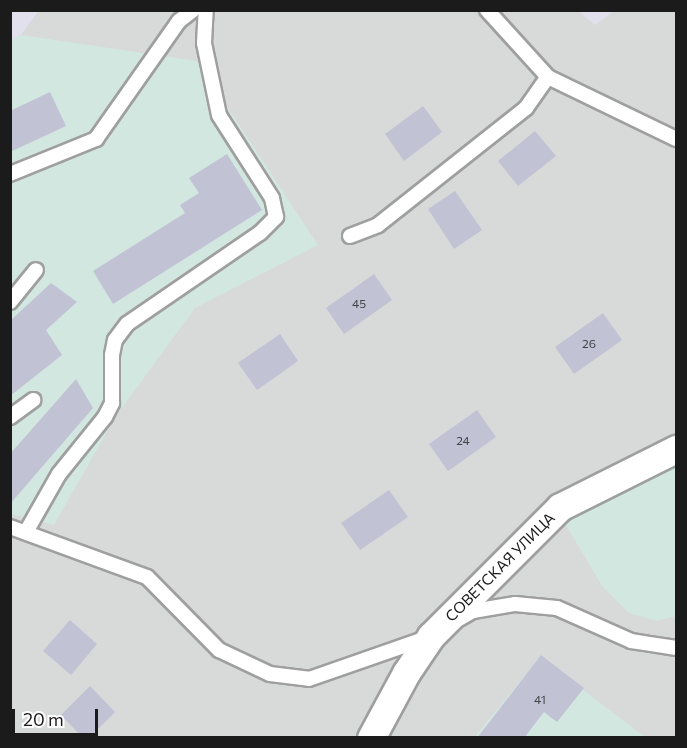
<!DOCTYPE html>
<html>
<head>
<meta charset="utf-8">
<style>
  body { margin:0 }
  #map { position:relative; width:687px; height:748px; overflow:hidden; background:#e2e0ed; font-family:Commissioner,sans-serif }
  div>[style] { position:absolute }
  .residential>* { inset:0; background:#d8d9d9 }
  .industrial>* { inset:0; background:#d2e7e0 }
  .building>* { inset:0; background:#c1c2d4 }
  .roads { filter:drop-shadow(2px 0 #9f9f9f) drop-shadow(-2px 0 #9f9f9f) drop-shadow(0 2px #9f9f9f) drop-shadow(0 -2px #9f9f9f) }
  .lane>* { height:14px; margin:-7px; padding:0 7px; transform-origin:7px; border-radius:7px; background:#fff }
  .street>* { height:27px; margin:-13.5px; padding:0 13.5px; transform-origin:13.5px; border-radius:13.5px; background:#fff }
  span { translate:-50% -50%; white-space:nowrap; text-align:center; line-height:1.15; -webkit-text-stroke:4.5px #fff; paint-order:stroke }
  .number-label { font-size:12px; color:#444549 }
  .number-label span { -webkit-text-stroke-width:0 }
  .street-label { font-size:15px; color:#1b1b1b }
  .frame { position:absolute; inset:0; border:12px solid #1b1b1b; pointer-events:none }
  .scale { position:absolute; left:12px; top:709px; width:86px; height:27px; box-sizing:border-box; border:3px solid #1b1b1b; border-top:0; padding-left:8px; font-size:18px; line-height:21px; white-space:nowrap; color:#1b1b1b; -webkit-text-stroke:4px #fff; paint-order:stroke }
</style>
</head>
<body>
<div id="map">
  <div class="residential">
    <div style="clip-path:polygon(39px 10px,577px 10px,595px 25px,614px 11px,676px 11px,676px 737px,11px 738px,11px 40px,21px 35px)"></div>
  </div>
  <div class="industrial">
    <div style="clip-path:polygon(21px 35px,197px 61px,318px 245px,195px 308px,116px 416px,54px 525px,11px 514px,11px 40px)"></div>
    <div style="clip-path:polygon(676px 466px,676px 616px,657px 621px,629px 613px,602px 586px,564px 522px,582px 508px)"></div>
    <div style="clip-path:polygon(541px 655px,595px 699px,645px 737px,474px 738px)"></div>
  </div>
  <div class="building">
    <div style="clip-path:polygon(50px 92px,66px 126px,10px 152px,10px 111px)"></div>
    <div style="clip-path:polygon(423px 106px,442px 132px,404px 161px,385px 134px)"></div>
    <div style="clip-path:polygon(535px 131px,556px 156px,518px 186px,498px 161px)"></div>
    <div style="clip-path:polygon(227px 154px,262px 210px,113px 304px,93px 271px,185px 213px,180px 205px,199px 193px,189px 178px)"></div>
    <div style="clip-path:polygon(455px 191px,482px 230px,454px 249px,428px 209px)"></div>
    <div style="clip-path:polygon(374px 274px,392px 300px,344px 334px,326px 308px)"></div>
    <div style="clip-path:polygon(51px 283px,77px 302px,46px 330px,62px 355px,10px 396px,10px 321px)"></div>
    <div style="clip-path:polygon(603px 313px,622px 340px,574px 374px,555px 347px)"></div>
    <div style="clip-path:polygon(280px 334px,298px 361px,257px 390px,238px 363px)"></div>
    <div style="clip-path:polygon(76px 379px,93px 408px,10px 504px,10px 454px)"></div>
    <div style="clip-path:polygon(477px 410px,496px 437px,448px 471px,429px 444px)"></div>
    <div style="clip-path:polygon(389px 490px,408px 517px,360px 550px,341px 523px)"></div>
    <div style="clip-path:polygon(70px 620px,97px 644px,71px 675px,43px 651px)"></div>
    <div style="clip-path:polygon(541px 655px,584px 688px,557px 722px,544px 712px,524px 738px,477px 738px)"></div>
    <div style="clip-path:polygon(90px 686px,115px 712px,89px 738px,83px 738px,61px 715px)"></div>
  </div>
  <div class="roads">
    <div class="lane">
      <div style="left:487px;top:10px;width:91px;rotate:47.7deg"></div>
      <div style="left:548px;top:77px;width:142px;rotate:25.8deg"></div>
      <div style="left:10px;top:174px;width:93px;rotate:-22.1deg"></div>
      <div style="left:96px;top:139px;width:144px;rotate:-54.9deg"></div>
      <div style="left:179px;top:21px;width:18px;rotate:-38deg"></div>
      <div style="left:350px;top:236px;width:30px;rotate:-21deg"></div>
      <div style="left:378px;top:225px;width:189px;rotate:-38.3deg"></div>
      <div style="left:526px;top:108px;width:38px;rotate:-55deg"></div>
      <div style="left:10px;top:302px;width:41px;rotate:-50.9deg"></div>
      <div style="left:10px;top:417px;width:29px;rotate:-36deg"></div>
      <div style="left:10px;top:527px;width:146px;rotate:20.1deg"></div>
      <div style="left:147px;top:577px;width:103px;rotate:45.4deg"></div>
      <div style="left:219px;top:650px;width:56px;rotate:25.2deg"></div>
      <div style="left:270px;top:674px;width:39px;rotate:7deg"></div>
      <div style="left:309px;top:679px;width:125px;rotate:-19.2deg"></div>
      <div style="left:26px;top:532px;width:67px;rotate:-60.4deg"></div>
      <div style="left:59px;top:474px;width:73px;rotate:-51.1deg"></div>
      <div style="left:105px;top:417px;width:16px;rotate:-63deg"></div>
      <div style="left:112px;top:403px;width:48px;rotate:-90deg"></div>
      <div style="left:112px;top:355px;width:15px;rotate:-79deg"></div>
      <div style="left:115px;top:340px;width:20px;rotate:-53deg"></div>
      <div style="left:127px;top:324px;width:161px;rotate:-34.4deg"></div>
      <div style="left:260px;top:233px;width:23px;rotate:-45deg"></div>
      <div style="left:276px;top:217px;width:19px;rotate:-102deg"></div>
      <div style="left:272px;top:198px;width:98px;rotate:-122.6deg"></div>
      <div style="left:219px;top:115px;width:74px;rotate:-101.8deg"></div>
      <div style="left:204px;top:43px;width:33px;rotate:-87deg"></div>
      <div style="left:459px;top:619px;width:16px;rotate:-30deg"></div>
      <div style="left:473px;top:611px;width:43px;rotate:-9.5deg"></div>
      <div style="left:515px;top:604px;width:42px;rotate:5.4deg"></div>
      <div style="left:557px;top:608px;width:81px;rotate:24deg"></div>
      <div style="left:631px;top:641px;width:46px;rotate:8.8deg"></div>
    </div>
    <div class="street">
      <div style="left:371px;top:738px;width:74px;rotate:-61.7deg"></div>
      <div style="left:406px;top:673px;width:45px;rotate:-56deg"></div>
      <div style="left:431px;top:636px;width:182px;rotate:-45deg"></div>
      <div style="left:560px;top:507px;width:130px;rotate:-26.6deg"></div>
    </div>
  </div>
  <div class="number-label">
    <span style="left:359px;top:304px">45</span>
    <span style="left:589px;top:344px">26</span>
    <span style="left:463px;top:441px">24</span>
    <span style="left:540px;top:700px">41</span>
  </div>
  <div class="street-label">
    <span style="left:500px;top:567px;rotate:-45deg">СОВЕТСКАЯ УЛИЦА</span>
  </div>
  <div class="frame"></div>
  <div class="scale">20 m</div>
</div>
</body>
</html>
